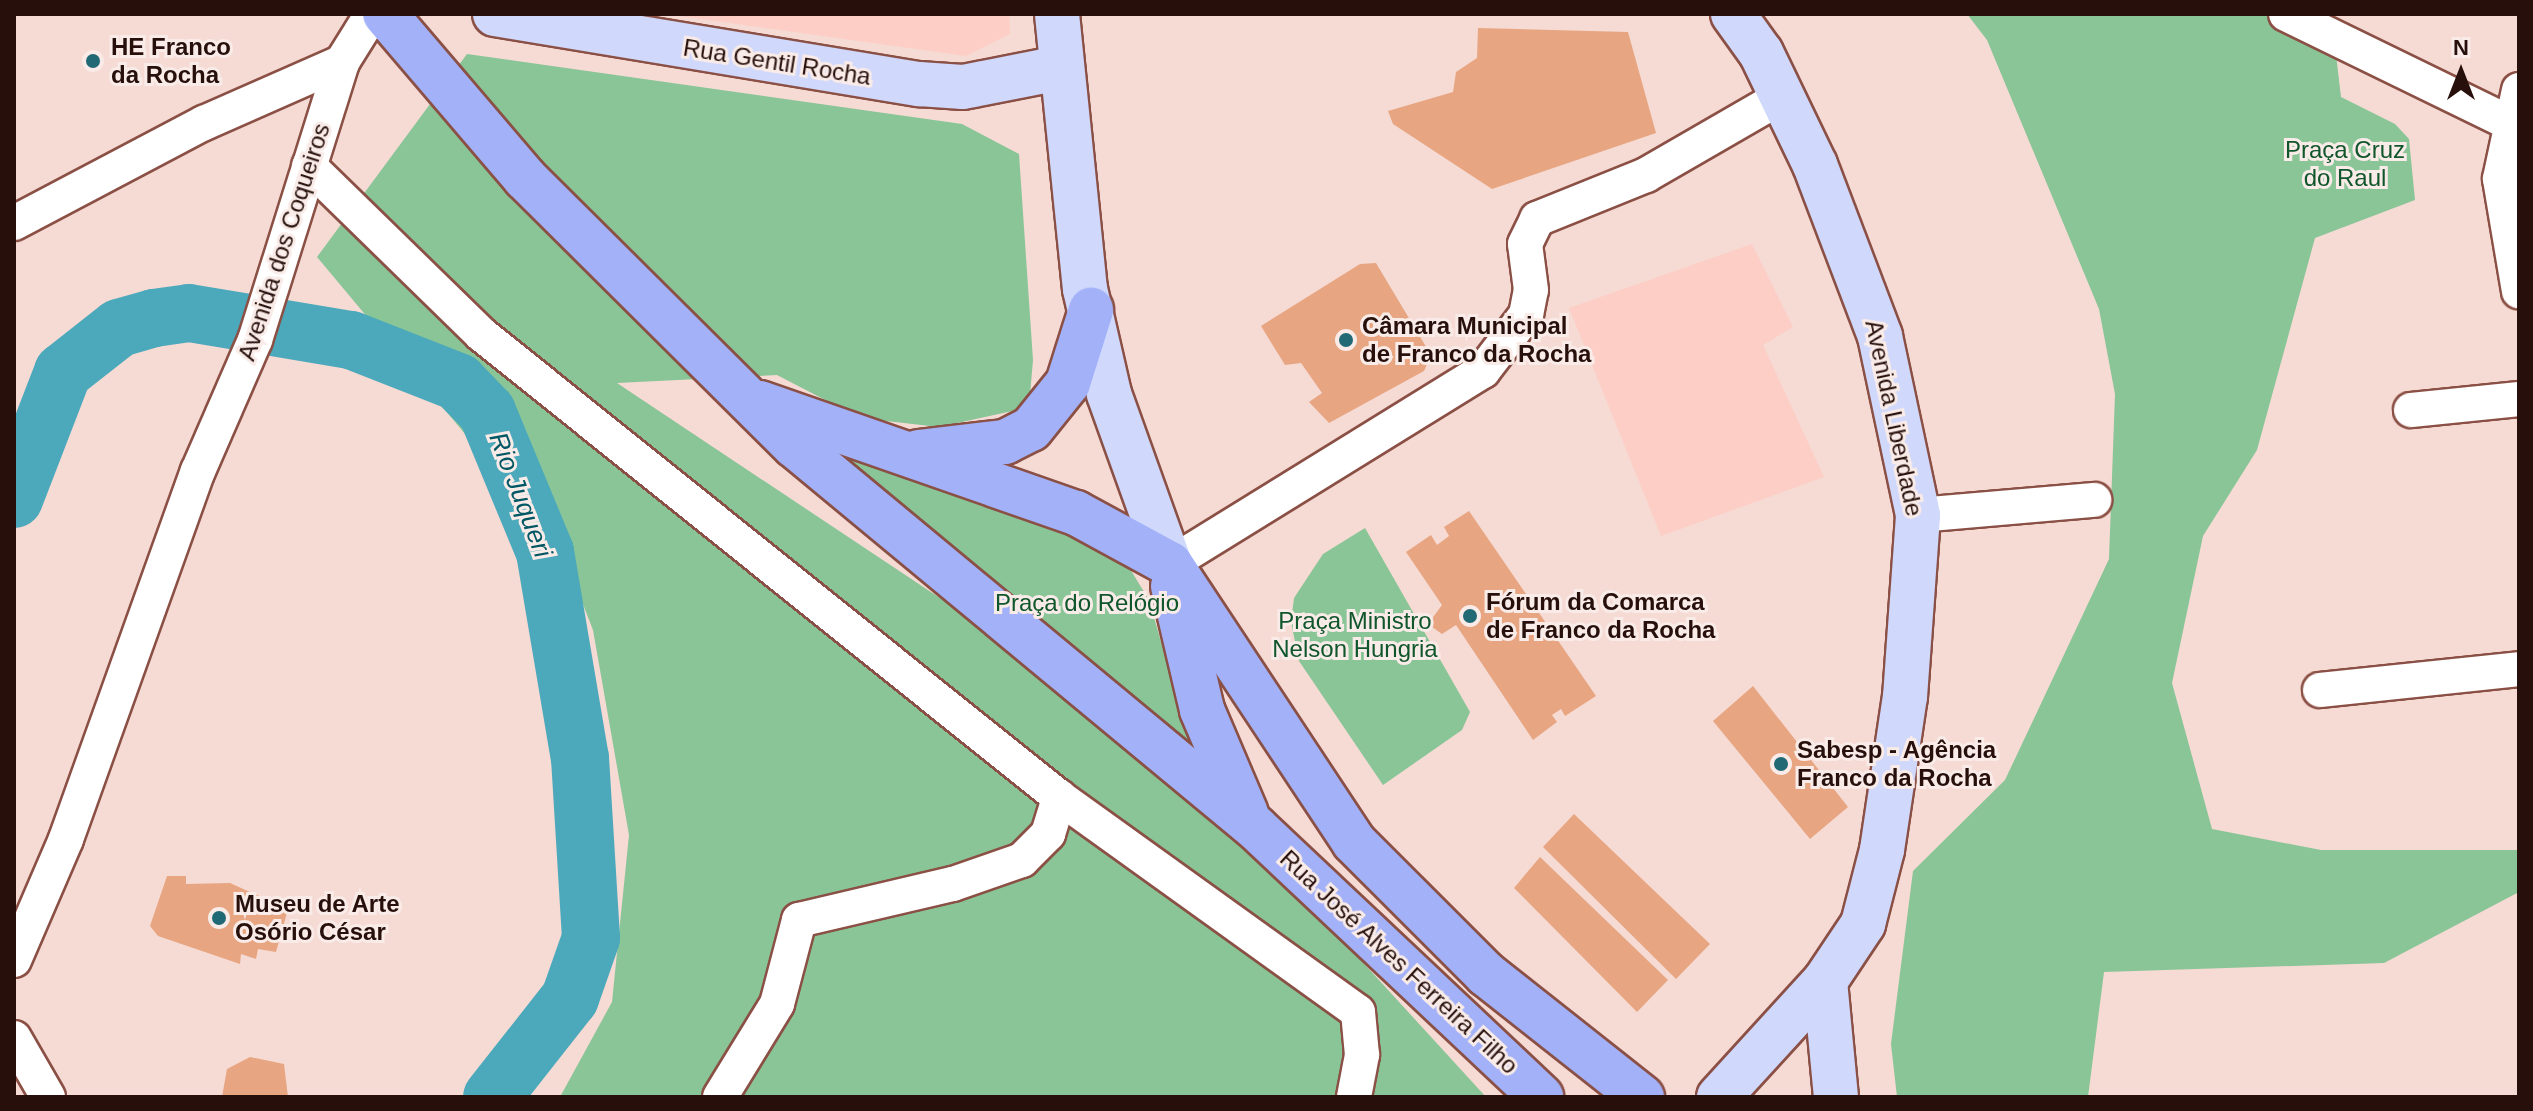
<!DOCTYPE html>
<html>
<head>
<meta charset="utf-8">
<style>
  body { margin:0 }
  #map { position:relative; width:2533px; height:1111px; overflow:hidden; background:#f6dad4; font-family:Arial,sans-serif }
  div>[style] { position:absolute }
  .built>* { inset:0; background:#fdcec5 }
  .green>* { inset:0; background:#89c597 }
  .river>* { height:58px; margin:-29px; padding:0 29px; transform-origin:29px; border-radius:29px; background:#4ba9bb }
  .building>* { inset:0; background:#e7a681 }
  .roads { filter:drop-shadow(2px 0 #8b5045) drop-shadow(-2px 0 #8b5045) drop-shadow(0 2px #8b5045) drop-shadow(0 -2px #8b5045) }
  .street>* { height:34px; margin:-17px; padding:0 17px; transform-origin:17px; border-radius:17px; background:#fff }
  .secondary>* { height:44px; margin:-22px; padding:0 22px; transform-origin:22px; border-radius:22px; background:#d0d8fc }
  .primary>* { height:44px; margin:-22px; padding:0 22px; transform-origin:22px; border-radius:22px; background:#a2b1f8 }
  .dots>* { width:22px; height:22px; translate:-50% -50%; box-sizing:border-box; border:4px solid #f9ebe8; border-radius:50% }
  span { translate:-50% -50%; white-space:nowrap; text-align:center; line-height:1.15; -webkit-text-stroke:6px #f9ebe8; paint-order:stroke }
  .poi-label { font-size:24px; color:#27100b; font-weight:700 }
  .left { translate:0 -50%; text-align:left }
  .street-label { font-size:24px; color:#27100b }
  .park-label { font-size:24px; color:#10562c }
  .water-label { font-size:26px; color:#005764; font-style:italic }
  .frame { position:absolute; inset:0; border:16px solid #27100b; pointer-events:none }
  .north { position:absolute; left:2421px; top:32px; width:80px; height:80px; -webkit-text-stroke:6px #f9ebe8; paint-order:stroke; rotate:0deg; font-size:22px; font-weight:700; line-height:32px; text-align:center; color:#27100b }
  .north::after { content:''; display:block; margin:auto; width:28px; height:36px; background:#27100b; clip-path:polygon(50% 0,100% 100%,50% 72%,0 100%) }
</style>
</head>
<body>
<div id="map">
  <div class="built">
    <div style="clip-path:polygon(665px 14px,1009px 14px,1010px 34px,966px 56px)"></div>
    <div style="clip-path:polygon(1752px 244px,1793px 327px,1763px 345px,1824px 477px,1661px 536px,1569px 308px)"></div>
  </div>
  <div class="green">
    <div style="clip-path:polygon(1967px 14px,2306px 14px,2335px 46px,2341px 97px,2395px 124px,2409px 139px,2415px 200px,2315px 238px,2257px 450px,2203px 536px,2172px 683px,2212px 829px,2321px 850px,2519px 850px,2519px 892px,2384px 963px,2104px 972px,2088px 1097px,1897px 1097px,1891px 1044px,1913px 871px,2005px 780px,2109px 559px,2115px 394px,2099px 309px,1987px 40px)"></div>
    <div style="clip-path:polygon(467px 54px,962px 124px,1019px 154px,1033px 360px,1030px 395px,1017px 410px,939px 427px,860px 418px,777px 375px,617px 383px,1066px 682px,1238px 826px,1486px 1097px,560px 1097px,612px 1002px,629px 835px,593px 630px,562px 550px,317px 257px)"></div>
    <div style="clip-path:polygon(839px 454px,1043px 519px,1127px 564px,1149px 600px,1193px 753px)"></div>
    <div style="clip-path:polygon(1365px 528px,1470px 712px,1462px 730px,1383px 785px,1299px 661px,1291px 622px,1294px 598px,1323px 554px)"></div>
  </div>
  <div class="river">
    <div style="left:14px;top:499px;width:136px;rotate:-68.9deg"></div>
    <div style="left:63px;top:372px;width:71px;rotate:-38.2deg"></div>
    <div style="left:119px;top:328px;width:36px;rotate:-16deg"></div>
    <div style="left:154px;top:318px;width:35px;rotate:-8deg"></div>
    <div style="left:189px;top:313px;width:164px;rotate:9.5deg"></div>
    <div style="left:351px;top:340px;width:115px;rotate:21.4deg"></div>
    <div style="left:458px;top:382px;width:42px;rotate:46deg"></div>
    <div style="left:487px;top:412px;width:152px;rotate:67.5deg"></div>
    <div style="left:545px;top:552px;width:209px;rotate:80.4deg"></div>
    <div style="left:580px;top:758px;width:180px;rotate:86.5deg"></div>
    <div style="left:591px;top:938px;width:64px;rotate:109.3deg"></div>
    <div style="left:570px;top:998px;width:126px;rotate:128.2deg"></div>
  </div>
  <div class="building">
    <div style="clip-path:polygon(1478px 28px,1628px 32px,1656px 133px,1492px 189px,1393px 124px,1388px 111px,1453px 92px,1456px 72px,1477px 58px)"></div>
    <div style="clip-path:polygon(1376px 263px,1431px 355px,1424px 371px,1329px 423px,1309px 402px,1322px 393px,1301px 363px,1285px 365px,1261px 326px,1360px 264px)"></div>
    <div style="clip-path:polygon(1469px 511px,1596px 696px,1565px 716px,1561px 709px,1552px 715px,1557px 722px,1533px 740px,1456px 625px,1442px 634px,1428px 624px,1442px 605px,1406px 552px,1431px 535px,1437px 545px,1449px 536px,1444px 527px)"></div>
    <div style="clip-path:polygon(1753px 686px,1848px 807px,1810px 839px,1713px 721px)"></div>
    <div style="clip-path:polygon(1574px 814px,1710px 944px,1676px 979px,1543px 847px)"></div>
    <div style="clip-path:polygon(1540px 857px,1668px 980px,1637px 1012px,1514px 888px)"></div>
    <div style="clip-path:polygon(167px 876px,186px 876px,186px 884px,230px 883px,288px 909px,276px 952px,258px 949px,256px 959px,241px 954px,240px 964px,158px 936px,150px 926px)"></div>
    <div style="clip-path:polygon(250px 1057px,284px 1064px,288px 1097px,222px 1097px,227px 1069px)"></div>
  </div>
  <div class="roads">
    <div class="street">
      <div style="left:2286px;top:14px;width:246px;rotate:26deg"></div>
      <div style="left:2519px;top:90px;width:91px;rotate:102.1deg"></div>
      <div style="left:2500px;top:179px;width:114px;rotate:80.4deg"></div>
      <div style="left:309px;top:166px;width:240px;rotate:44.3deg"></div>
      <div style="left:481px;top:334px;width:741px;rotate:38.7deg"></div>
      <div style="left:1059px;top:797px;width:368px;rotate:35.7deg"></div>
      <div style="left:1358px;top:1012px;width:43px;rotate:84.7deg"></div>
      <div style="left:1362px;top:1055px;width:43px;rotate:100.8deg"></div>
      <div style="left:14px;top:223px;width:215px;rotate:-27.8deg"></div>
      <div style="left:204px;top:123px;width:151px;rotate:-23.8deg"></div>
      <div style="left:2411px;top:410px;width:109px;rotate:-5.8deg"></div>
      <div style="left:1918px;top:515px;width:177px;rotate:-4.9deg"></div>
      <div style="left:1170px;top:564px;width:368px;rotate:-31.7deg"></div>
      <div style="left:1483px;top:371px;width:71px;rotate:-52.5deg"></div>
      <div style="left:1526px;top:315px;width:25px;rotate:-79deg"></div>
      <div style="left:1531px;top:290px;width:46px;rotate:-97.4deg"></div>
      <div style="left:1525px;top:244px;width:28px;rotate:-64deg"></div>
      <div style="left:1537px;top:219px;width:118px;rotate:-22deg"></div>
      <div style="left:1646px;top:175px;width:158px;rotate:-30deg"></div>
      <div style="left:2320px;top:690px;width:200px;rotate:-6deg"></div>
      <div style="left:14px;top:960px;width:132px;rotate:-66.7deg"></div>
      <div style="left:66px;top:839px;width:391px;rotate:-70.3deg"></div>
      <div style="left:198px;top:471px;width:143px;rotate:-66.5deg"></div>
      <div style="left:255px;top:340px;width:291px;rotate:-72.6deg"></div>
      <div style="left:342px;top:62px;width:57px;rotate:-58deg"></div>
      <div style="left:14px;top:1038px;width:68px;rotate:60deg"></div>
      <div style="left:720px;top:1097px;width:109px;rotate:-58.5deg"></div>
      <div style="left:777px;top:1004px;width:87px;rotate:-75.3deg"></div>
      <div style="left:799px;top:920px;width:158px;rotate:-13.2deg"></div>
      <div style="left:953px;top:884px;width:73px;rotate:-19.2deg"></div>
      <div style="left:1022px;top:860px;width:37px;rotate:-45deg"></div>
      <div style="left:1048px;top:834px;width:39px;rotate:-73deg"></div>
    </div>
    <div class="secondary">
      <div style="left:495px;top:14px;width:430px;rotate:9.4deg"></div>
      <div style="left:919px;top:84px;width:44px;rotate:3.9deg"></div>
      <div style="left:963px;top:87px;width:99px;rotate:-11.1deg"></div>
      <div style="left:1057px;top:14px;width:276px;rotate:84.2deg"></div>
      <div style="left:1085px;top:289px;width:108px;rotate:77.1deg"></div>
      <div style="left:1109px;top:394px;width:181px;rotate:70.3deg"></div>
      <div style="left:1825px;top:981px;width:117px;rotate:84.6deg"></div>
      <div style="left:1719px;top:1097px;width:157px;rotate:-47.6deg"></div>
      <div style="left:1825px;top:981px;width:69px;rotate:-56.3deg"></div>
      <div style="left:1863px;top:924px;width:76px;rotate:-75.6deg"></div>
      <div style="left:1882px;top:850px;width:155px;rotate:-81.5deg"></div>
      <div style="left:1905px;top:697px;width:182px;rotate:-85.9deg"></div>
      <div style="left:1918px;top:515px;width:183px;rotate:-102deg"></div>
      <div style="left:1880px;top:336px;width:183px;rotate:-110.8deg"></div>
      <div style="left:1815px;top:165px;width:124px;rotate:-115.7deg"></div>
      <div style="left:1761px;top:53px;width:48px;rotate:-125.7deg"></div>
    </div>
    <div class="primary">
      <div style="left:385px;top:14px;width:216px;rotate:49.5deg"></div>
      <div style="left:525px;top:178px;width:379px;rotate:44.8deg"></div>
      <div style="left:794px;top:445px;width:600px;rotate:39.66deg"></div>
      <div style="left:1256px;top:828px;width:392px;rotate:43.3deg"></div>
      <div style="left:760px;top:403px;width:335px;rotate:19.2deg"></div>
      <div style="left:1076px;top:513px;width:107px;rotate:28.5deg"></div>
      <div style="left:918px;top:452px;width:88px;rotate:-6.6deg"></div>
      <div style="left:1005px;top:442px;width:29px;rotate:-27deg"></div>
      <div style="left:1031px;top:429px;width:59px;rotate:-51.2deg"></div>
      <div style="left:1068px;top:383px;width:77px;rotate:-72.5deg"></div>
      <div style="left:1170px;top:564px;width:333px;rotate:56.5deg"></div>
      <div style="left:1354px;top:842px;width:187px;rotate:45deg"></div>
      <div style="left:1486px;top:974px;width:199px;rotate:38.3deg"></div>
      <div style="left:1173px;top:586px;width:127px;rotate:76.8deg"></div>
      <div style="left:1202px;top:710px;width:112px;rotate:66.9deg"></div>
    </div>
  </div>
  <div class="dots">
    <div style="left:93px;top:61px;background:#206975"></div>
    <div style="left:1346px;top:340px;background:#206975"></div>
    <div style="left:1470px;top:616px;background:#206975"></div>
    <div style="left:1781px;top:764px;background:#206975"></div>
    <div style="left:219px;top:918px;background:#206975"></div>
  </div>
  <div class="poi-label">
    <span class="left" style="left:111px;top:61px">HE Franco<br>da Rocha</span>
    <span class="left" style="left:1362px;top:340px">Câmara Municipal<br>de Franco da Rocha</span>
    <span class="left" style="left:1486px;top:616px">Fórum da Comarca<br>de Franco da Rocha</span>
    <span class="left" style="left:1797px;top:764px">Sabesp - Agência<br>Franco da Rocha</span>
    <span class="left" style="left:235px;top:918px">Museu de Arte<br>Osório César</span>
  </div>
  <div class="street-label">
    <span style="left:777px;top:62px;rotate:9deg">Rua Gentil Rocha</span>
    <span style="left:284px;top:242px;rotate:-72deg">Avenida dos Coqueiros</span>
    <span style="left:1894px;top:418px;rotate:78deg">Avenida Liberdade</span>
    <span style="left:1399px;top:962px;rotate:43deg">Rua José Alves Ferreira Filho</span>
  </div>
  <div class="park-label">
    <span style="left:2345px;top:164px">Praça Cruz<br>do Raul</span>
    <span style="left:1087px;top:603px">Praça do Relógio</span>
    <span style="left:1355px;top:635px">Praça Ministro<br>Nelson Hungria</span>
  </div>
  <div class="water-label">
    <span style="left:520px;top:495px;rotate:69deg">Rio Juqueri</span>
  </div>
  <div class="frame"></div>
  <div class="north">N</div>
</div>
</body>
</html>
